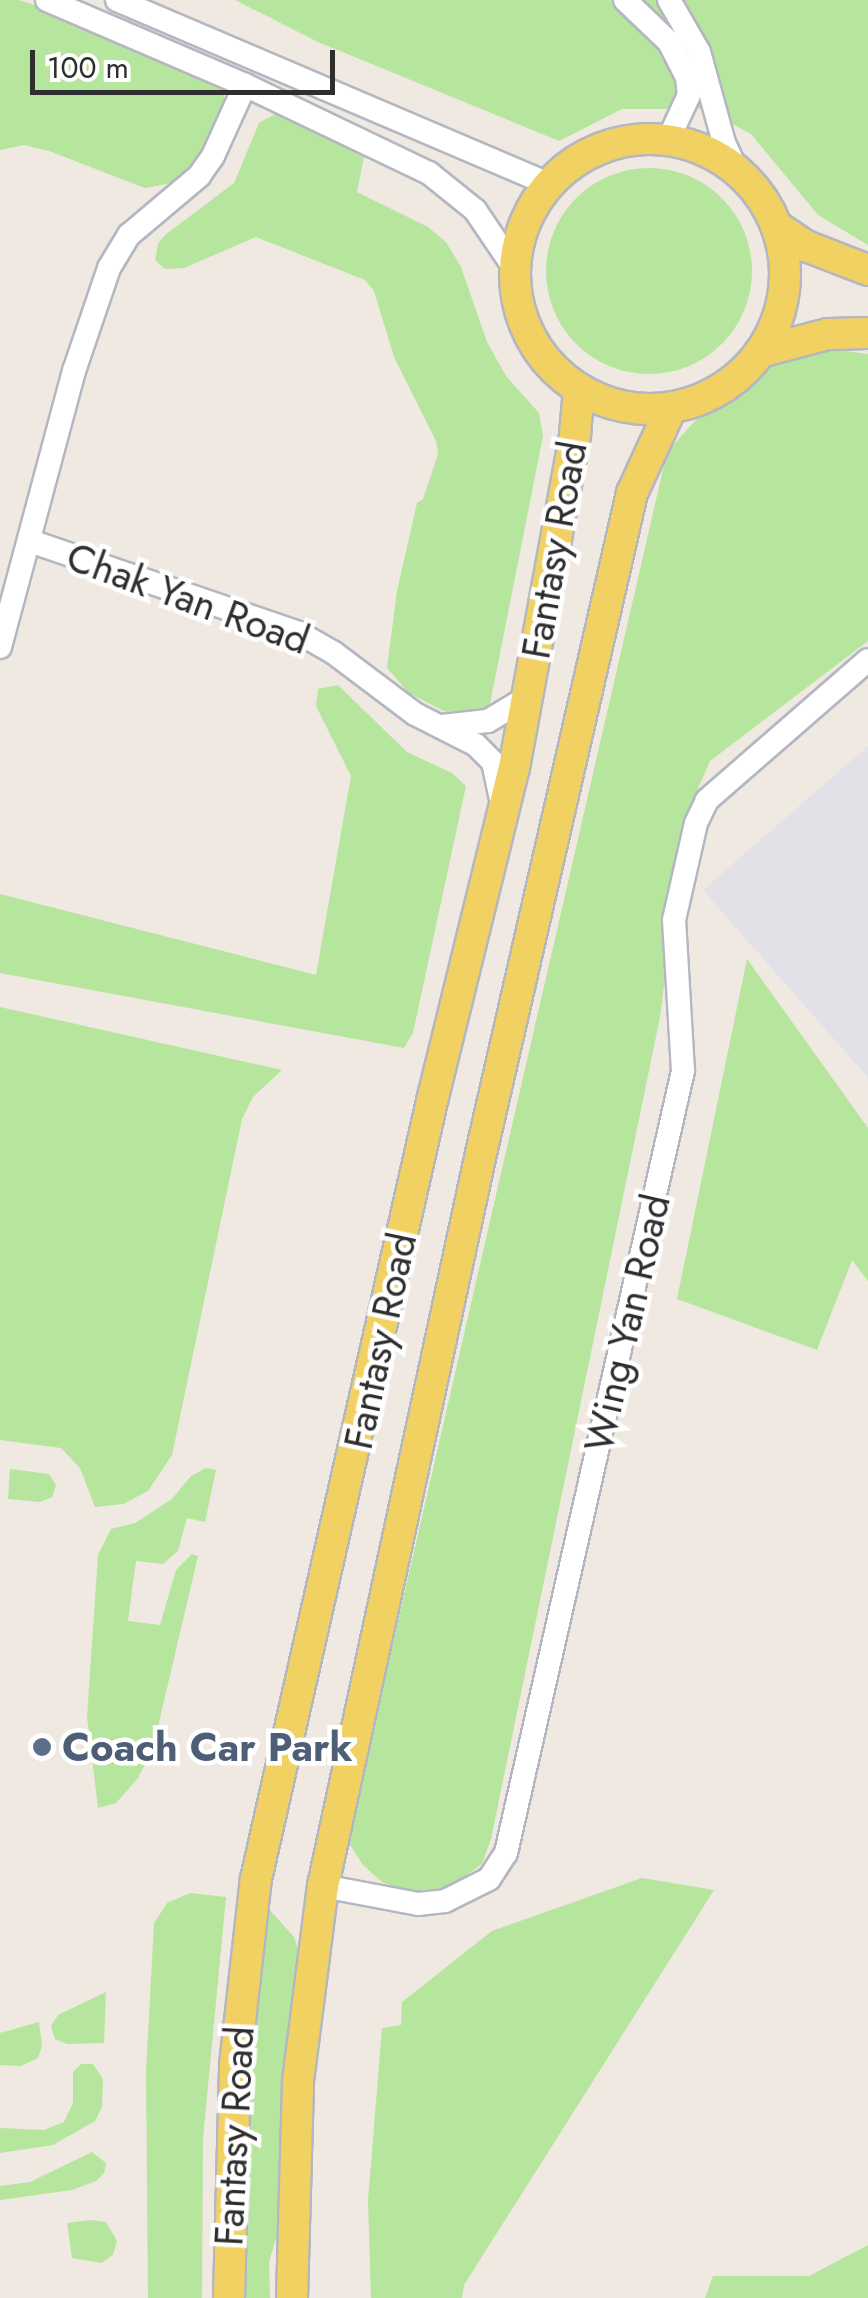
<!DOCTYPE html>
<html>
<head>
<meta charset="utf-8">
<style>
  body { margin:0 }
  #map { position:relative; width:868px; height:2298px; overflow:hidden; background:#efe9e1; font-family:Jost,sans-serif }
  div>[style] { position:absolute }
  .industrial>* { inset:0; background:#e3e1e8 }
  .green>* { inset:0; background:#b6e59e }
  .round { border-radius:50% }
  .roads { filter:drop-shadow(2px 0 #b4b7c1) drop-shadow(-2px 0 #b4b7c1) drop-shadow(0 2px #b4b7c1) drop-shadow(0 -2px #b4b7c1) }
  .minor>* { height:22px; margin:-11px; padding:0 11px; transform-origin:11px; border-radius:11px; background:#fff }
  .major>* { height:30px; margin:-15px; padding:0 15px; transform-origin:15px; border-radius:15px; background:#f2d163 }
  .major>.ring { margin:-15px; padding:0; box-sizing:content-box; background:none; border:30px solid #f2d163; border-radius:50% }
  .dots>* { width:28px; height:28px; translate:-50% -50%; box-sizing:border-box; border:5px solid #fff; border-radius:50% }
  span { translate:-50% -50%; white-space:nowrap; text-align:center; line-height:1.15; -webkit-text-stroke:9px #fff; paint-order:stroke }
  .street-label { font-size:40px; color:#2e2e2e }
  .service-label { font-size:40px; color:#4e5e75; font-weight:700 }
  .left { translate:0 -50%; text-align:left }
  .scale { position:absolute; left:30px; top:50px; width:305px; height:45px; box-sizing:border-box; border:5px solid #2e2e2e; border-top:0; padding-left:12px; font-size:30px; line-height:35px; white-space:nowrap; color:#2e2e2e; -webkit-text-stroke:8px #fff; paint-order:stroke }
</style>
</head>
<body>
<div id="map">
  <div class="industrial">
    <div style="clip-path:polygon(868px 746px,868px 1078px,703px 890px)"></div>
  </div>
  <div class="green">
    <div style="clip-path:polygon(0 0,19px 0,126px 35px,218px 76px,224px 89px,224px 123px,206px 159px,172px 183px,145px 188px,49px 151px,24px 145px,0 150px)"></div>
    <div style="clip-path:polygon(235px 0,868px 0,868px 245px,818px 215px,751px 134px,705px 109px,622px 109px,559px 141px,318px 42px)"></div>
    <div style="clip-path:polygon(279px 112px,364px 157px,357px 192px,428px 227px,446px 242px,461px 267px,487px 342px,506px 376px,539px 413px,543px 436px,489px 709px,446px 712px,409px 693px,387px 668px,397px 591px,417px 503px,423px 499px,438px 454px,436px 441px,394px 357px,374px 291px,365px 280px,256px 237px,184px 268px,165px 269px,155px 260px,158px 244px,165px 235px,234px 183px,259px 123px)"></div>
    <div class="round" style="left:546px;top:168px;width:206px;height:206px"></div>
    <div style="clip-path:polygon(814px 347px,868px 354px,868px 641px,710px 761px,686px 816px,660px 1017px,491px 1839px,482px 1864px,448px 1888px,405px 1891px,382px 1882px,363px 1865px,350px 1845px,352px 1821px,667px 452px,712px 402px,743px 386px,766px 367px)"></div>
    <div style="clip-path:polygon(338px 685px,407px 752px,452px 773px,466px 786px,413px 1033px,404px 1048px,0 973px,0 894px,316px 975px,351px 776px,316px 706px,318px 689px)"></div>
    <div style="clip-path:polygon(747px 959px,868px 1128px,868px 1281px,852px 1260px,817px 1350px,677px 1299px)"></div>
    <div style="clip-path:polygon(0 1007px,282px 1070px,253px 1097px,242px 1119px,172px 1455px,148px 1491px,123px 1504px,95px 1507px,80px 1468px,61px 1448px,0 1440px)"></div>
    <div style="clip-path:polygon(206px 1468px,216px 1470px,205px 1522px,187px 1518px,178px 1551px,163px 1564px,136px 1561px,128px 1621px,160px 1625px,176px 1570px,192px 1554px,198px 1556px,153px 1748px,138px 1778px,116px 1803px,98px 1808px,87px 1717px,98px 1555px,111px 1529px,135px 1523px,172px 1499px,191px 1476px)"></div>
    <div style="clip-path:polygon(10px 1469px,49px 1474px,56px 1485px,52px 1497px,40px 1502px,8px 1499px)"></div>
    <div style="clip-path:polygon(642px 1878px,714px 1890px,464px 2285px,462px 2298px,371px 2298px,368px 2201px,382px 2028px,401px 2025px,402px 2002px,492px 1931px)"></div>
    <div style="clip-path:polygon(190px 1893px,226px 1897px,203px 2139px,202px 2298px,148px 2298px,146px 2071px,154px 1923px,167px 1903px)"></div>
    <div style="clip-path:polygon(269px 1909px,294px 1937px,298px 1949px,288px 2039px,282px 2219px,269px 2262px,270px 2298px,241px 2298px,242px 2141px)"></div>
    <div style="clip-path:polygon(106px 1992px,104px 2043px,67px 2044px,55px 2039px,51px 2026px,58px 2015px)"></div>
    <div style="clip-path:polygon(39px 2022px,42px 2046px,38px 2058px,21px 2066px,0 2065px,0 2033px)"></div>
    <div style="clip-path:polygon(81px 2064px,93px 2064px,103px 2079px,102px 2107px,95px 2121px,53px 2145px,0 2153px,0 2128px,44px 2130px,64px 2122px,73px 2103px,73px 2072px)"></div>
    <div style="clip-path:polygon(92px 2152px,106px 2163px,104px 2173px,96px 2181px,72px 2190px,0 2200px,0 2186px,30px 2182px)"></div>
    <div style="clip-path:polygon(91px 2220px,106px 2222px,117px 2241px,113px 2255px,101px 2263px,72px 2258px,67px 2223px)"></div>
    <div style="clip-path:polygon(868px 2245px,868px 2298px,705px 2298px,713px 2276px,809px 2276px)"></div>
  </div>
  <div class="roads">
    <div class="minor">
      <div style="left:47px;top:0;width:215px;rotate:23.2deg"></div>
      <div style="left:245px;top:85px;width:204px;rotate:25.6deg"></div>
      <div style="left:429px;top:173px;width:59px;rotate:38.8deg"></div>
      <div style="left:475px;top:210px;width:71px;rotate:55.9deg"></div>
      <div style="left:117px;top:0;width:470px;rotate:23.1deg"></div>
      <div style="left:625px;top:0;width:61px;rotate:43.7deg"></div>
      <div style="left:669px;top:42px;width:39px;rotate:63deg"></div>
      <div style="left:687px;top:77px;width:18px;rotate:84deg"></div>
      <div style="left:689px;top:95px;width:50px;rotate:115deg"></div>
      <div style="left:669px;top:0;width:60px;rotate:60deg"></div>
      <div style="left:699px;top:52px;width:94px;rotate:74.6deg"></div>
      <div style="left:724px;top:143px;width:31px;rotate:65deg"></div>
      <div style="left:30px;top:541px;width:284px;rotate:18.9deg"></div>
      <div style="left:299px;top:633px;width:40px;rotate:29.7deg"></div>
      <div style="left:334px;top:653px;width:101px;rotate:37deg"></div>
      <div style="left:415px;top:714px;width:68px;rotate:26.9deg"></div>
      <div style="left:476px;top:745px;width:24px;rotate:45deg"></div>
      <div style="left:493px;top:762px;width:43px;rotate:77.9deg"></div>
      <div style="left:0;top:647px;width:286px;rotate:-75deg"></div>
      <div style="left:74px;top:371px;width:109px;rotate:-71.2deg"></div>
      <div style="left:109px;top:268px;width:39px;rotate:-59deg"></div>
      <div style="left:129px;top:235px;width:92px;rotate:-40.1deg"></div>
      <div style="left:199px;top:176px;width:24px;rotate:-55deg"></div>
      <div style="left:213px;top:156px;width:78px;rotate:-65.7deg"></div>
      <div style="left:442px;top:726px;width:46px;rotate:-6.2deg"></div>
      <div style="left:488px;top:721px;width:47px;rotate:-31deg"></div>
      <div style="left:323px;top:1886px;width:97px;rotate:10.7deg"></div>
      <div style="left:418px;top:1904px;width:27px;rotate:-6deg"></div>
      <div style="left:445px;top:1901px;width:49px;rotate:-26.6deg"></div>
      <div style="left:489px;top:1879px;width:31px;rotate:-57deg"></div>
      <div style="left:506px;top:1853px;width:802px;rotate:-77.25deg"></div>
      <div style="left:683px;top:1071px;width:151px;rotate:-93.4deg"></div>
      <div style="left:674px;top:920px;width:99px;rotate:-77.2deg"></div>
      <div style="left:696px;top:823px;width:25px;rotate:-64deg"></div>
      <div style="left:707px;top:800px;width:213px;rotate:-41deg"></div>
    </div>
    <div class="major">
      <div class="ring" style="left:515px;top:139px;width:240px;height:240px"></div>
      <div style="left:776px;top:226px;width:36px;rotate:34deg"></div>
      <div style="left:806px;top:246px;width:66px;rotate:21.2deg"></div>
      <div style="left:760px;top:352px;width:70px;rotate:-14.8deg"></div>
      <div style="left:828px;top:334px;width:40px;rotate:-1.4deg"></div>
      <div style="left:229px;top:2298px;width:233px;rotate:-88.5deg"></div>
      <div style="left:235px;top:2065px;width:187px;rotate:-83.6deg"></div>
      <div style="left:256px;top:1879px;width:802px;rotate:-77.25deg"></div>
      <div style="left:433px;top:1097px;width:339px;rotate:-76.2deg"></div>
      <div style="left:514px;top:768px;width:340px;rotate:-79.6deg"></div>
      <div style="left:575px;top:434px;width:45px;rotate:-84.9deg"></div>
      <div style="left:292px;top:2298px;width:217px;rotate:-88.4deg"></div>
      <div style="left:298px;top:2081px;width:197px;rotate:-82.7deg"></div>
      <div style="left:323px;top:1886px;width:754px;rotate:-77.83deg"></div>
      <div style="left:482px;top:1149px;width:673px;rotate:-77.12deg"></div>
      <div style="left:632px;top:493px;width:94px;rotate:-65.4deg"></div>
    </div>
  </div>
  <div class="dots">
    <div style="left:42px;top:1747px;background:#5c6f8a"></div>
  </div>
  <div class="street-label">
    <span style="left:554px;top:550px;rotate:-80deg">Fantasy Road</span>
    <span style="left:188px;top:598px;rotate:20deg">Chak Yan Road</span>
    <span style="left:627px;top:1323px;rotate:-77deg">Wing Yan Road</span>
    <span style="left:380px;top:1341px;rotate:-78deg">Fantasy Road</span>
    <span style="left:234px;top:2136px;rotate:-87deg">Fantasy Road</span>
  </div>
  <div class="service-label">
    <span class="left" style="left:62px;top:1747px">Coach Car Park</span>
  </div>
  <div class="scale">100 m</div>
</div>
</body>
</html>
